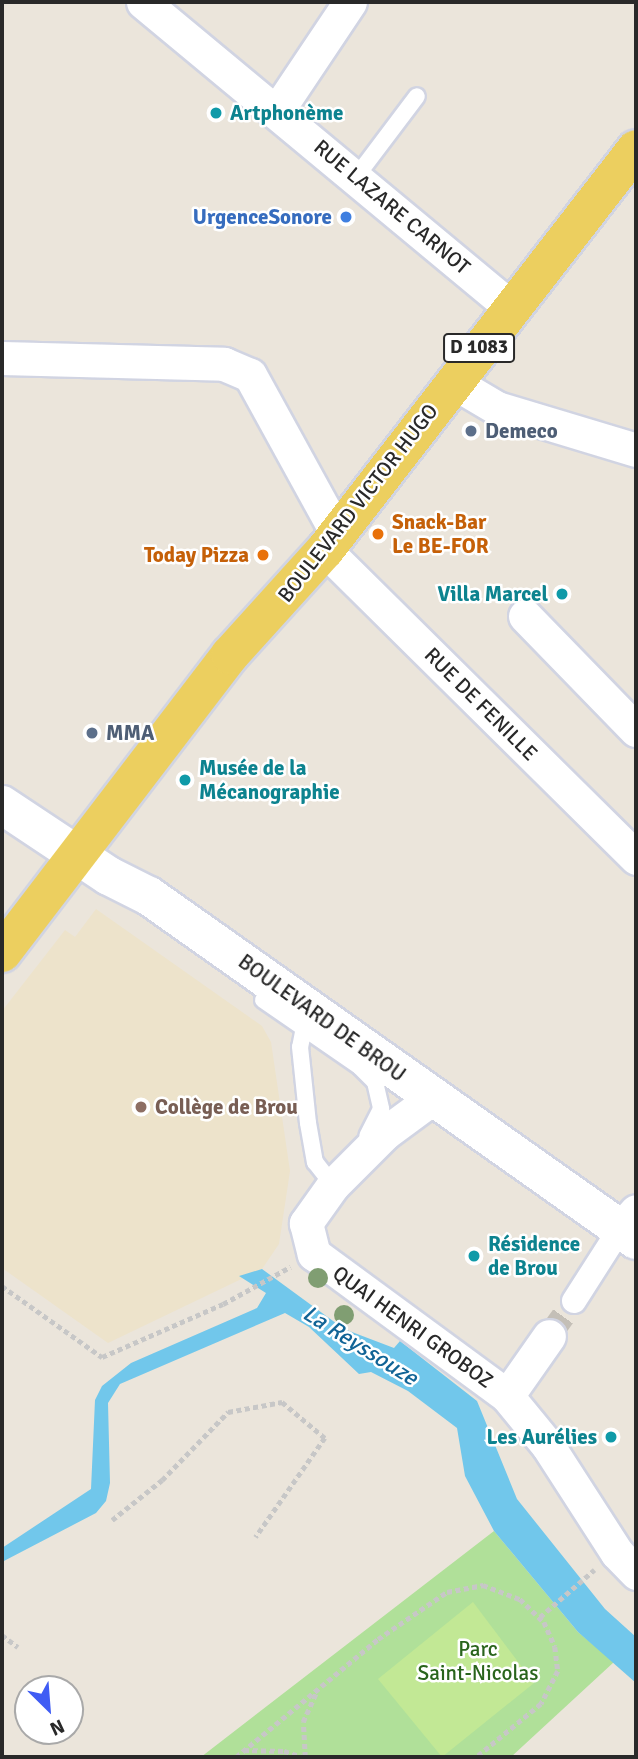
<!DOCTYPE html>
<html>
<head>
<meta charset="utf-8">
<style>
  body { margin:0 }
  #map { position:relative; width:638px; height:1759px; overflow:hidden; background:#ebe5db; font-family:Signika,sans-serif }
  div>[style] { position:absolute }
  .education>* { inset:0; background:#ede3cb }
  .green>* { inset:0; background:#b0e099 }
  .pitch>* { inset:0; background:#c2e895 }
  .water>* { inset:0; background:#71c7eb }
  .pedestrian-tunnel>* { height:24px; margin-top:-12px; transform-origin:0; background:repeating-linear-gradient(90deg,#c4bfb7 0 24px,transparent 0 36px) }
  .path>* { height:4.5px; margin-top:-2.25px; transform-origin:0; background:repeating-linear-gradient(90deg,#c7c7c7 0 5px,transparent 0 8.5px) }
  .roads { filter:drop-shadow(2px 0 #d1d4e2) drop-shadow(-2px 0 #d1d4e2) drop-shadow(0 2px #d1d4e2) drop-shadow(0 -2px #d1d4e2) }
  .service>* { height:16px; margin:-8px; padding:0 8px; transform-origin:8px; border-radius:8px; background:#fff }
  .pedestrian>* { height:24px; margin:-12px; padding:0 12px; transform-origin:12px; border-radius:12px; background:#fff }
  .minor>* { height:33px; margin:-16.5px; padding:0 16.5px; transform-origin:16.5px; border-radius:16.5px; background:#fff }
  .secondary>* { height:38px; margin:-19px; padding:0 19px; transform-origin:19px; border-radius:19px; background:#fff }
  .primary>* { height:38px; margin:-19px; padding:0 19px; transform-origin:19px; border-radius:19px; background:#eccf5f }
  .trees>* { width:20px; height:20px; margin:-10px; border-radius:50%; background:#809e72 }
  .dots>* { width:19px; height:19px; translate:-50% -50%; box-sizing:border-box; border:4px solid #fff; border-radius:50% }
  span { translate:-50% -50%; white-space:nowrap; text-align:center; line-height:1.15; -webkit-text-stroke:5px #fff; paint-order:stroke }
  .shield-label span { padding:2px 5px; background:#fff; border:2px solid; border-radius:5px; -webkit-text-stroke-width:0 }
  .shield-label { font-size:19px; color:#292929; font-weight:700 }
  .culture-label { font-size:21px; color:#0d838f; font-weight:700 }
  .left { translate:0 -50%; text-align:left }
  .right { translate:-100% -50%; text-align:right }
  .street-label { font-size:21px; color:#292929 }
  .shop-label { font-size:21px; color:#366cbe; font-weight:700 }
  .service-label { font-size:21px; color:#4e5e75; font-weight:700 }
  .food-label { font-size:21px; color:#c56008; font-weight:700 }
  .education-label { font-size:21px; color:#785e54; font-weight:700 }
  .park-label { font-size:21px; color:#29641c }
  .water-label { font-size:23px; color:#116496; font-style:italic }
  .frame { position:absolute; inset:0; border:4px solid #292929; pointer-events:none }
  .north { position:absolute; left:14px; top:1675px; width:70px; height:70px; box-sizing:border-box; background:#fff; border:2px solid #a9a9a9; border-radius:50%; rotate:155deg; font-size:19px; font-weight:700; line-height:28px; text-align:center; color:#292929 }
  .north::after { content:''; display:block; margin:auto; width:24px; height:32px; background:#3f5cf4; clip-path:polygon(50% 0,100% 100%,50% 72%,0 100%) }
</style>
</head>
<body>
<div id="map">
  <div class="education">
    <div style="clip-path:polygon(96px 909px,262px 1026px,271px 1042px,290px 1171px,279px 1244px,262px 1269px,108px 1343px,2px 1268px,2px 1011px,65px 930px,75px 937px)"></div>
  </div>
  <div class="green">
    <div style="clip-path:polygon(494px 1531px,578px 1632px,614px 1662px,511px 1757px,201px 1757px)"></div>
  </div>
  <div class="pitch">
    <div style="clip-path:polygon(473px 1602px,534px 1683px,442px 1757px,378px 1679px)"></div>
  </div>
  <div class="water">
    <div style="clip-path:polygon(262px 1269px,344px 1329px,394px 1348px,400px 1341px,477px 1401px,517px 1499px,605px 1609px,636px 1637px,636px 1683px,578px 1632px,494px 1531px,465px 1476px,457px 1428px,408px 1391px,371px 1372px,359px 1374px,309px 1327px,285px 1313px,120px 1384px,108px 1403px,110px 1483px,106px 1501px,96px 1513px,2px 1562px,2px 1548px,91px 1489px,95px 1400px,102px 1386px,131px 1363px,257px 1308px,266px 1293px,239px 1276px)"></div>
  </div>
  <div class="pedestrian-tunnel">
    <div style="left:549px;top:1336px;width:43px;rotate:-54.5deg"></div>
  </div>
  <div class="path">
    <div style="left:2px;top:1286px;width:123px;rotate:35.4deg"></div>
    <div style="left:102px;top:1357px;width:132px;rotate:-23.7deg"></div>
    <div style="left:223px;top:1304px;width:77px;rotate:-28.9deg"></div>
    <div style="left:112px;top:1520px;width:64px;rotate:-38.7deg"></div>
    <div style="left:162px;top:1480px;width:95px;rotate:-45.9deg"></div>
    <div style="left:228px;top:1412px;width:55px;rotate:-10.5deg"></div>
    <div style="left:282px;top:1402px;width:56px;rotate:39.9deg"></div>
    <div style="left:325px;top:1438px;width:121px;rotate:124.9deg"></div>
    <div style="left:540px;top:1617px;width:72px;rotate:-41deg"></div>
    <div style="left:2px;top:1635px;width:20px;rotate:37deg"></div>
    <div style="left:244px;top:1750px;width:40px;rotate:1.4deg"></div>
    <div style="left:284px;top:1751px;width:19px;rotate:18deg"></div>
    <div style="left:236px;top:1757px;width:185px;rotate:-39.7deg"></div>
    <div style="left:378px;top:1639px;width:83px;rotate:-34.3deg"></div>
    <div style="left:447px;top:1592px;width:37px;rotate:-11deg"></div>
    <div style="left:483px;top:1585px;width:40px;rotate:21deg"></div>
    <div style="left:520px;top:1599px;width:33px;rotate:44deg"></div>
    <div style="left:544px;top:1622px;width:27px;rotate:66deg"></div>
    <div style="left:555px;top:1647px;width:24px;rotate:83deg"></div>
    <div style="left:558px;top:1671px;width:37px;rotate:117deg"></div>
    <div style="left:541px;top:1704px;width:83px;rotate:140.4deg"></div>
    <div style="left:305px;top:1757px;width:35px;rotate:-93deg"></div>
    <div style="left:303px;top:1722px;width:32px;rotate:-66deg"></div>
  </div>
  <div class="roads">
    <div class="service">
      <div style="left:356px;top:177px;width:101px;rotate:-53deg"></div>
      <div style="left:263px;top:1000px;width:118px;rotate:34.6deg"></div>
      <div style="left:360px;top:1067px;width:21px;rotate:45deg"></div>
      <div style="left:375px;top:1082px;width:28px;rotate:77deg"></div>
      <div style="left:381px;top:1109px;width:30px;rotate:117deg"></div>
      <div style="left:305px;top:1022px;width:25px;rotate:101deg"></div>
      <div style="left:300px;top:1047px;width:76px;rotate:84deg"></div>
      <div style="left:308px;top:1123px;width:40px;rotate:80deg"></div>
      <div style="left:315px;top:1162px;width:29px;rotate:52deg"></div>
    </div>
    <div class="pedestrian">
      <div style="left:574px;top:1301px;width:85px;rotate:-57.4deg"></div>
    </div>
    <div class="minor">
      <div style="left:143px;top:2px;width:479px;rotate:39.7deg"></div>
      <div style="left:277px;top:111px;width:131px;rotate:-56.2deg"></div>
      <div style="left:2px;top:358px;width:222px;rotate:1.5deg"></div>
      <div style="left:224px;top:364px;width:28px;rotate:23deg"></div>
      <div style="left:250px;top:375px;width:180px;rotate:61.2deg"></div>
      <div style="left:453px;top:382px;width:51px;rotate:30.6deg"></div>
      <div style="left:497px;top:408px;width:145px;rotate:16.8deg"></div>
      <div style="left:325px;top:550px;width:438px;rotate:44.7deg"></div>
      <div style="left:525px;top:616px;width:159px;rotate:45.8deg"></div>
      <div style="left:434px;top:1097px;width:61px;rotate:143.7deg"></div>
      <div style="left:385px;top:1133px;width:74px;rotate:135deg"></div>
      <div style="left:333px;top:1185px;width:47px;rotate:125.4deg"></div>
      <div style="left:306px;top:1223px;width:32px;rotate:76deg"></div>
      <div style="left:314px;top:1254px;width:240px;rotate:36.3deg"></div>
      <div style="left:507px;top:1396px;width:65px;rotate:50.6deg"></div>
      <div style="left:548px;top:1446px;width:127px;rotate:57.2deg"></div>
      <div style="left:617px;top:1553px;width:28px;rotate:46deg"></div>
      <div style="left:620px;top:1229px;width:24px;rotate:-48deg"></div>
      <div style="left:507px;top:1396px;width:73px;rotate:-55deg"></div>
    </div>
    <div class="secondary">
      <div style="left:2px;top:805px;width:128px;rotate:33.6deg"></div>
      <div style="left:109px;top:876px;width:45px;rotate:26.6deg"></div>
      <div style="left:149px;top:896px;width:596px;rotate:35.24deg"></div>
    </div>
    <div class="primary">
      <div style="left:2px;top:953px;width:375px;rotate:-52.6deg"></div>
      <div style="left:230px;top:655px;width:142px;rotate:-47.9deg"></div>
      <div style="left:325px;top:550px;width:507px;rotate:-52.2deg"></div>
    </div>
  </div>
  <div class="trees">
    <div style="left:318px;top:1278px"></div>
    <div style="left:344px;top:1315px"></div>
  </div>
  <div class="dots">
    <div style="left:216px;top:113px;background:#0f9aa8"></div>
    <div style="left:346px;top:217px;background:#3f7fe0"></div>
    <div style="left:471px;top:431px;background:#5c6f8a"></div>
    <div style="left:378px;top:534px;background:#e8710a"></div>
    <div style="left:263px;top:555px;background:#e8710a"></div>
    <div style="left:562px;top:594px;background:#0f9aa8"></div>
    <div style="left:92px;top:733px;background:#5c6f8a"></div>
    <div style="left:185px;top:780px;background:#0f9aa8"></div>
    <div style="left:141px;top:1107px;background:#8d6e63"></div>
    <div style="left:474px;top:1256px;background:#0f9aa8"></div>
    <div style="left:611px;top:1437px;background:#0f9aa8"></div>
  </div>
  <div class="shield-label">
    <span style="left:479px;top:348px">D 1083</span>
  </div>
  <div class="culture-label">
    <span class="left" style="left:230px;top:113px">Artphonème</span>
    <span class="right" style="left:548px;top:594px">Villa Marcel</span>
    <span class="left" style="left:199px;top:780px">Musée de la<br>Mécanographie</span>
    <span class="left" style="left:488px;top:1256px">Résidence<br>de Brou</span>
    <span class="right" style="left:597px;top:1437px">Les Aurélies</span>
  </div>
  <div class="street-label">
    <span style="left:392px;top:207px;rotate:40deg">RUE LAZARE CARNOT</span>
    <span style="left:358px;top:503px;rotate:-52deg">BOULEVARD VICTOR HUGO</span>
    <span style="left:481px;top:704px;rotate:45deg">RUE DE FENILLE</span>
    <span style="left:322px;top:1018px;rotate:36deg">BOULEVARD DE BROU</span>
    <span style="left:413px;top:1327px;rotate:36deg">QUAI HENRI GROBOZ</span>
  </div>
  <div class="shop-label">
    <span class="right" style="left:332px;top:217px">UrgenceSonore</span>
  </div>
  <div class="service-label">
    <span class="left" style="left:485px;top:431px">Demeco</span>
    <span class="left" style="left:106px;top:733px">MMA</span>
  </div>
  <div class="food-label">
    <span class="left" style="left:392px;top:534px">Snack-Bar<br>Le BE-FOR</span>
    <span class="right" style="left:249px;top:555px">Today Pizza</span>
  </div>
  <div class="education-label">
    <span class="left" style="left:155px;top:1107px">Collège de Brou</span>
  </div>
  <div class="park-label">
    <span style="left:478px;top:1661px">Parc<br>Saint-Nicolas</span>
  </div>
  <div class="water-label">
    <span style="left:360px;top:1346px;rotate:32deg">La Reyssouze</span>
  </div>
  <div class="frame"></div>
  <div class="north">N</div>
</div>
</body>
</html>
